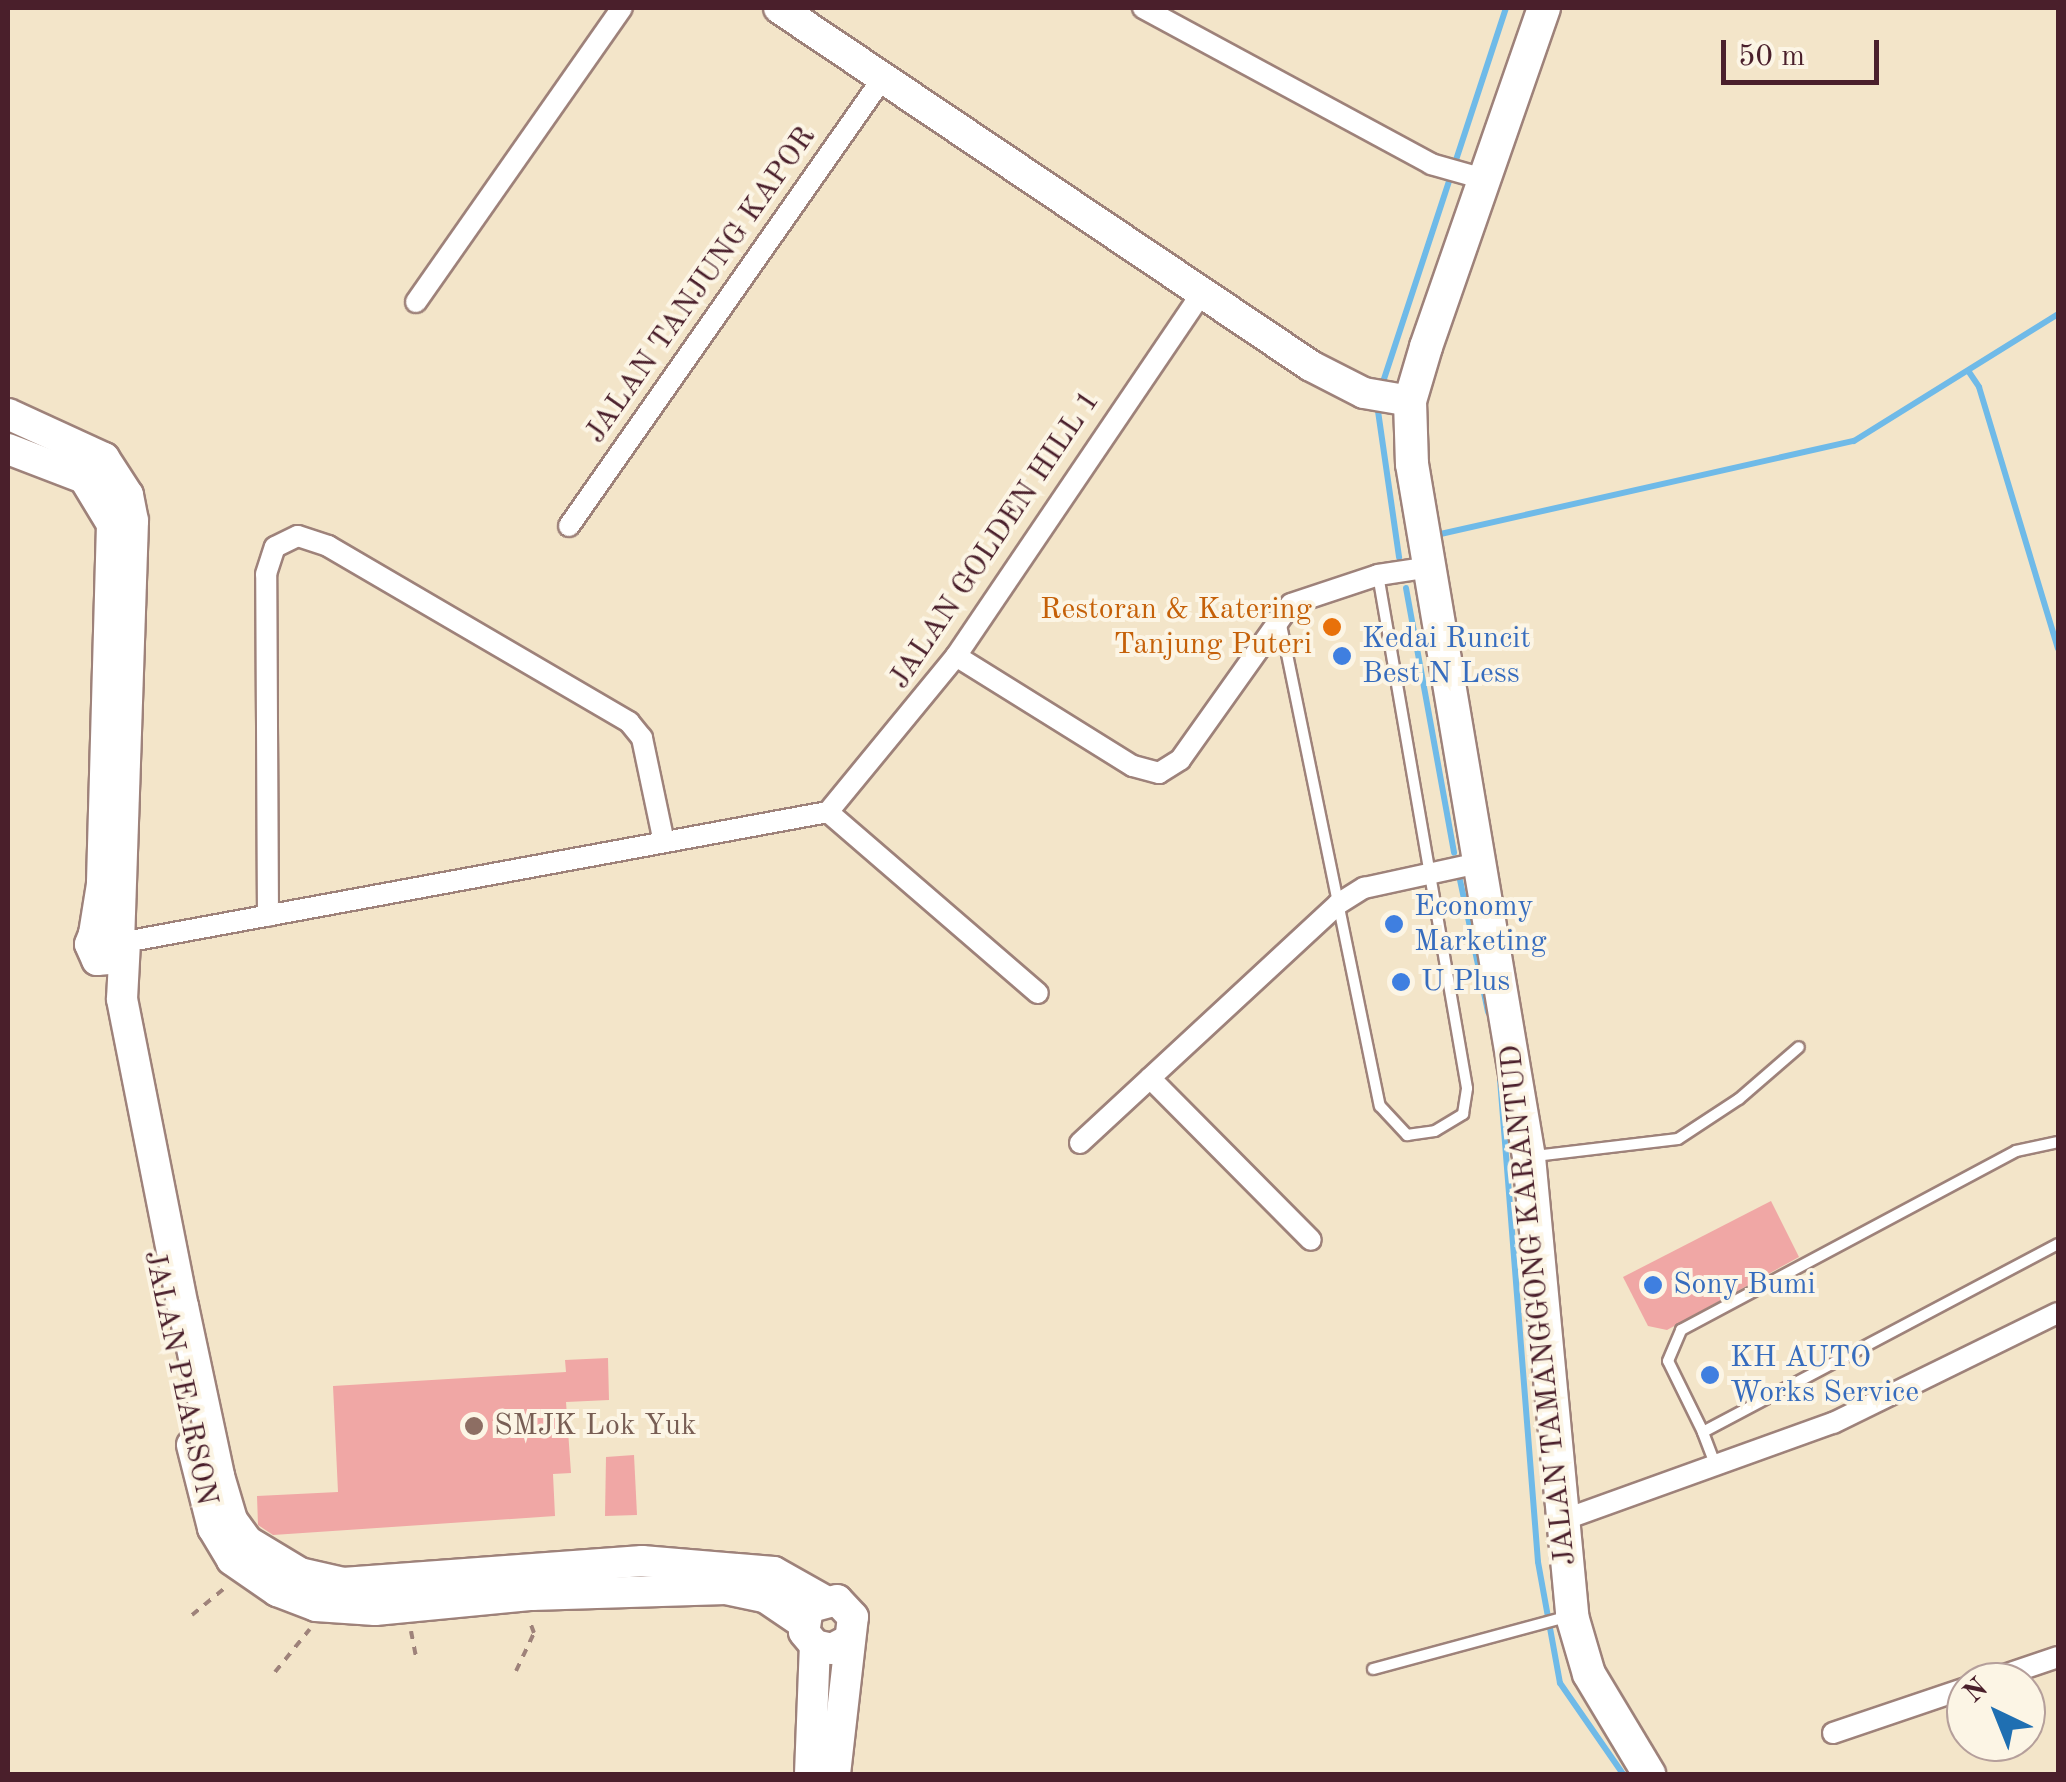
<!DOCTYPE html>
<html>
<head>
<meta charset="utf-8">
<style>
  body { margin:0 }
  #map { position:relative; width:2066px; height:1782px; overflow:hidden; background:#f3e5c9; font-family:"Old Standard TT",serif }
  div>[style] { position:absolute }
  .stream>* { height:6px; margin:-3px; padding:0 3px; transform-origin:3px; border-radius:3px; background:#6fbae8 }
  .building>* { inset:0; background:#f0a7a5 }
  .path>* { height:4px; margin-top:-2px; transform-origin:0; background:repeating-linear-gradient(90deg,#9e827a 0 8px,transparent 0 16px) }
  .roads { filter:drop-shadow(2px 0 #9e827a) drop-shadow(-2px 0 #9e827a) drop-shadow(0 2px #9e827a) drop-shadow(0 -2px #9e827a) }
  .lane>* { height:10px; margin:-5px; padding:0 5px; transform-origin:5px; border-radius:5px; background:#fff }
  .street>* { height:20px; margin:-10px; padding:0 10px; transform-origin:10px; border-radius:10px; background:#fff }
  .secondary>* { height:30px; margin:-15px; padding:0 15px; transform-origin:15px; border-radius:15px; background:#fff }
  .primary>* { height:32px; margin:-16px; padding:0 16px; transform-origin:16px; border-radius:16px; background:#fff }
  .dots>* { width:28px; height:28px; translate:-50% -50%; box-sizing:border-box; border:5px solid #fcf5e5; border-radius:50% }
  span { translate:-50% -50%; white-space:nowrap; text-align:center; line-height:1.15; -webkit-text-stroke:8px #fcf5e5; paint-order:stroke }
  .street-label { font-size:30px; color:#4a1f2b }
  .food-label { font-size:30px; color:#c56008 }
  .right { translate:-100% -50%; text-align:right }
  .shop-label { font-size:30px; color:#366cbe }
  .left { translate:0 -50%; text-align:left }
  .education-label { font-size:30px; color:#785e54 }
  .frame { position:absolute; inset:0; border:10px solid #4a1f2b; pointer-events:none }
  .north { position:absolute; left:1946px; top:1662px; width:100px; height:100px; box-sizing:border-box; background:#fcf5e5; border:2px solid #b59f9b; border-radius:50%; rotate:317deg; font-size:28px; font-weight:700; line-height:40px; text-align:center; color:#4a1f2b }
  .north::after { content:''; display:block; margin:auto; width:35px; height:45px; background:#1f6fb2; clip-path:polygon(50% 0,100% 100%,50% 72%,0 100%) }
  .scale { position:absolute; left:1721px; top:40px; width:158px; height:45px; box-sizing:border-box; border:5px solid #4a1f2b; border-top:0; padding-left:12px; font-size:30px; line-height:35px; white-space:nowrap; color:#4a1f2b; -webkit-text-stroke:8px #fcf5e5; paint-order:stroke }
</style>
</head>
<body>
<div id="map">
  <div class="stream">
    <div style="left:1969px;top:372px;width:18px;rotate:56deg"></div>
    <div style="left:1979px;top:387px;width:273px;rotate:73.2deg"></div>
    <div style="left:1383px;top:382px;width:394px;rotate:-71.8deg"></div>
    <div style="left:1378px;top:411px;width:148px;rotate:81.8deg"></div>
    <div style="left:1436px;top:535px;width:428px;rotate:-12.7deg"></div>
    <div style="left:1854px;top:441px;width:240px;rotate:-31.9deg"></div>
    <div style="left:1406px;top:588px;width:269px;rotate:79.7deg"></div>
    <div style="left:1460px;top:880px;width:135px;rotate:78deg"></div>
    <div style="left:1500px;top:1079px;width:484px;rotate:85.5deg"></div>
    <div style="left:1538px;top:1562px;width:123px;rotate:79.7deg"></div>
    <div style="left:1560px;top:1683px;width:111px;rotate:55.3deg"></div>
  </div>
  <div class="building">
    <div style="clip-path:polygon(1771px 1201px,1799px 1257px,1667px 1330px,1648px 1326px,1623px 1277px)"></div>
    <div style="clip-path:polygon(608px 1358px,609px 1400px,566px 1402px,571px 1473px,553px 1474px,555px 1516px,273px 1535px,258px 1525px,257px 1496px,338px 1492px,333px 1386px,566px 1372px,565px 1360px)"></div>
    <div style="clip-path:polygon(634px 1455px,637px 1515px,605px 1516px,606px 1457px)"></div>
  </div>
  <div class="path">
    <div style="left:192px;top:1615px;width:44px;rotate:-39.5deg"></div>
    <div style="left:411px;top:1631px;width:26px;rotate:79deg"></div>
    <div style="left:516px;top:1671px;width:42px;rotate:-64.7deg"></div>
    <div style="left:534px;top:1633px;width:15px;rotate:-110deg"></div>
    <div style="left:275px;top:1672px;width:55px;rotate:-50.9deg"></div>
  </div>
  <div class="roads">
    <div class="lane">
      <div style="left:1281px;top:625px;width:491px;rotate:78.4deg"></div>
      <div style="left:1380px;top:1106px;width:40px;rotate:47deg"></div>
      <div style="left:1407px;top:1135px;width:28px;rotate:-8deg"></div>
      <div style="left:1435px;top:1131px;width:33px;rotate:-31deg"></div>
      <div style="left:1463px;top:1114px;width:26px;rotate:-81deg"></div>
      <div style="left:1467px;top:1088px;width:521px;rotate:-99.84deg"></div>
      <div style="left:1535px;top:1156px;width:144px;rotate:-6.8deg"></div>
      <div style="left:1678px;top:1139px;width:73px;rotate:-33.3deg"></div>
      <div style="left:1739px;top:1099px;width:79px;rotate:-40.9deg"></div>
      <div style="left:1703px;top:1432px;width:79px;rotate:-116.2deg"></div>
      <div style="left:1668px;top:1361px;width:34px;rotate:-67deg"></div>
      <div style="left:1681px;top:1330px;width:380px;rotate:-28.1deg"></div>
      <div style="left:2016px;top:1151px;width:43px;rotate:-12.1deg"></div>
      <div style="left:1717px;top:1469px;width:40px;rotate:-111deg"></div>
      <div style="left:1703px;top:1432px;width:402px;rotate:-27.9deg"></div>
      <div style="left:1373px;top:1669px;width:200px;rotate:-15.1deg"></div>
    </div>
    <div class="street">
      <div style="left:1143px;top:8px;width:328px;rotate:28.4deg"></div>
      <div style="left:1431px;top:164px;width:51px;rotate:15.9deg"></div>
      <div style="left:416px;top:302px;width:359px;rotate:-55deg"></div>
      <div style="left:569px;top:526px;width:546px;rotate:-55deg"></div>
      <div style="left:956px;top:656px;width:208px;rotate:31.9deg"></div>
      <div style="left:1133px;top:766px;width:27px;rotate:15deg"></div>
      <div style="left:1159px;top:773px;width:25px;rotate:-32deg"></div>
      <div style="left:1180px;top:760px;width:191px;rotate:-54.6deg"></div>
      <div style="left:1291px;top:604px;width:92px;rotate:-18.4deg"></div>
      <div style="left:1378px;top:575px;width:54px;rotate:-8.6deg"></div>
      <div style="left:828px;top:812px;width:202px;rotate:-50.6deg"></div>
      <div style="left:956px;top:656px;width:437px;rotate:-55.9deg"></div>
      <div style="left:828px;top:812px;width:277px;rotate:40.8deg"></div>
      <div style="left:268px;top:916px;width:342px;rotate:-90.3deg"></div>
      <div style="left:266px;top:574px;width:28px;rotate:-72deg"></div>
      <div style="left:275px;top:547px;width:25px;rotate:-26deg"></div>
      <div style="left:298px;top:536px;width:32px;rotate:18deg"></div>
      <div style="left:328px;top:546px;width:349px;rotate:30.3deg"></div>
      <div style="left:629px;top:722px;width:21px;rotate:51deg"></div>
      <div style="left:642px;top:738px;width:106px;rotate:78.1deg"></div>
      <div style="left:125px;top:942px;width:715px;rotate:-10.48deg"></div>
      <div style="left:1150px;top:1078px;width:228px;rotate:45.2deg"></div>
      <div style="left:1080px;top:1143px;width:352px;rotate:-42.8deg"></div>
      <div style="left:1338px;top:904px;width:31px;rotate:-32deg"></div>
      <div style="left:1364px;top:888px;width:122px;rotate:-12.3deg"></div>
      <div style="left:1563px;top:1520px;width:287px;rotate:-19.8deg"></div>
      <div style="left:1833px;top:1423px;width:250px;rotate:-26.1deg"></div>
      <div style="left:1984px;top:1682px;width:78px;rotate:-18.7deg"></div>
      <div style="left:1833px;top:1733px;width:140px;rotate:-18.7deg"></div>
    </div>
    <div class="secondary">
      <div style="left:779px;top:8px;width:641px;rotate:33.94deg"></div>
      <div style="left:1311px;top:366px;width:59px;rotate:27deg"></div>
      <div style="left:1364px;top:393px;width:47px;rotate:9.9deg"></div>
      <div style="left:8px;top:414px;width:106px;rotate:24.6deg"></div>
      <div style="left:104px;top:458px;width:44px;rotate:57deg"></div>
      <div style="left:128px;top:495px;width:26px;rotate:79deg"></div>
      <div style="left:133px;top:521px;width:412px;rotate:91.9deg"></div>
      <div style="left:8px;top:449px;width:81px;rotate:20.9deg"></div>
      <div style="left:84px;top:478px;width:54px;rotate:58.7deg"></div>
      <div style="left:112px;top:524px;width:360px;rotate:91.6deg"></div>
      <div style="left:102px;top:884px;width:51px;rotate:99.1deg"></div>
      <div style="left:120px;top:958px;width:23px;rotate:175deg"></div>
      <div style="left:97px;top:960px;width:17px;rotate:-114deg"></div>
      <div style="left:90px;top:944px;width:11px;rotate:-68deg"></div>
      <div style="left:94px;top:934px;width:16px;rotate:-22deg"></div>
      <div style="left:109px;top:928px;width:21px;rotate:41deg"></div>
      <div style="left:125px;top:942px;width:57px;rotate:93deg"></div>
      <div style="left:122px;top:999px;width:313px;rotate:78.8deg"></div>
      <div style="left:183px;top:1306px;width:174px;rotate:78deg"></div>
      <div style="left:219px;top:1476px;width:46px;rotate:73.5deg"></div>
      <div style="left:232px;top:1520px;width:26px;rotate:54deg"></div>
      <div style="left:247px;top:1541px;width:62px;rotate:31.1deg"></div>
      <div style="left:300px;top:1573px;width:44px;rotate:13.1deg"></div>
      <div style="left:343px;top:1583px;width:300px;rotate:-4.2deg"></div>
      <div style="left:642px;top:1561px;width:132px;rotate:4.8deg"></div>
      <div style="left:774px;top:1572px;width:55px;rotate:29.4deg"></div>
      <div style="left:192px;top:1445px;width:86px;rotate:75.8deg"></div>
      <div style="left:213px;top:1528px;width:37px;rotate:59deg"></div>
      <div style="left:232px;top:1560px;width:55px;rotate:34.6deg"></div>
      <div style="left:277px;top:1591px;width:42px;rotate:21deg"></div>
      <div style="left:316px;top:1606px;width:59px;rotate:3.9deg"></div>
      <div style="left:375px;top:1610px;width:158px;rotate:-5.5deg"></div>
      <div style="left:532px;top:1595px;width:194px;rotate:-1.8deg"></div>
      <div style="left:726px;top:1589px;width:40px;rotate:12deg"></div>
      <div style="left:765px;top:1597px;width:46px;rotate:34.4deg"></div>
      <div style="left:810px;top:1774px;width:129px;rotate:-87.8deg"></div>
      <div style="left:835px;top:1774px;width:158px;rotate:-83.5deg"></div>
      <div style="left:853px;top:1617px;width:23px;rotate:-133deg"></div>
      <div style="left:837px;top:1600px;width:30px;rotate:165deg"></div>
      <div style="left:808px;top:1608px;width:24px;rotate:99deg"></div>
      <div style="left:804px;top:1632px;width:17px;rotate:50deg"></div>
      <div style="left:815px;top:1645px;width:17px;rotate:13deg"></div>
      <div style="left:832px;top:1649px;width:17px;rotate:-28deg"></div>
    </div>
    <div class="primary">
      <div style="left:1544px;top:8px;width:359px;rotate:109.2deg"></div>
      <div style="left:1426px;top:347px;width:56px;rotate:106.5deg"></div>
      <div style="left:1410px;top:401px;width:63px;rotate:88.2deg"></div>
      <div style="left:1412px;top:464px;width:703px;rotate:80.42deg"></div>
      <div style="left:1529px;top:1157px;width:461px;rotate:84.6deg"></div>
      <div style="left:1572px;top:1616px;width:60px;rotate:73.7deg"></div>
      <div style="left:1589px;top:1674px;width:117px;rotate:59deg"></div>
    </div>
  </div>
  <div class="dots">
    <div style="left:1332px;top:627px;background:#e8710a"></div>
    <div style="left:1342px;top:656px;background:#3f7fe0"></div>
    <div style="left:1394px;top:924px;background:#3f7fe0"></div>
    <div style="left:1401px;top:982px;background:#3f7fe0"></div>
    <div style="left:1653px;top:1285px;background:#3f7fe0"></div>
    <div style="left:1710px;top:1375px;background:#3f7fe0"></div>
    <div style="left:474px;top:1426px;background:#8d6e63"></div>
  </div>
  <div class="street-label">
    <span style="left:701px;top:285px;rotate:-55deg">JALAN TANJUNG KAPOR</span>
    <span style="left:995px;top:540px;rotate:-56deg">JALAN GOLDEN HILL 1</span>
    <span style="left:1539px;top:1305px;rotate:-96deg">JALAN TAMANGGONG KARANTUD</span>
    <span style="left:180px;top:1378px;rotate:78deg">JALAN PEARSON</span>
  </div>
  <div class="food-label">
    <span class="right" style="left:1312px;top:627px">Restoran &amp; Katering<br>Tanjung Puteri</span>
  </div>
  <div class="shop-label">
    <span class="left" style="left:1362px;top:656px">Kedai Runcit<br>Best N Less</span>
    <span class="left" style="left:1414px;top:924px">Economy<br>Marketing</span>
    <span class="left" style="left:1421px;top:982px">U Plus</span>
    <span class="left" style="left:1673px;top:1285px">Sony Bumi</span>
    <span class="left" style="left:1730px;top:1375px">KH AUTO<br>Works Service</span>
  </div>
  <div class="education-label">
    <span class="left" style="left:494px;top:1426px">SMJK Lok Yuk</span>
  </div>
  <div class="frame"></div>
  <div class="north">N</div>
  <div class="scale">50 m</div>
</div>
</body>
</html>
